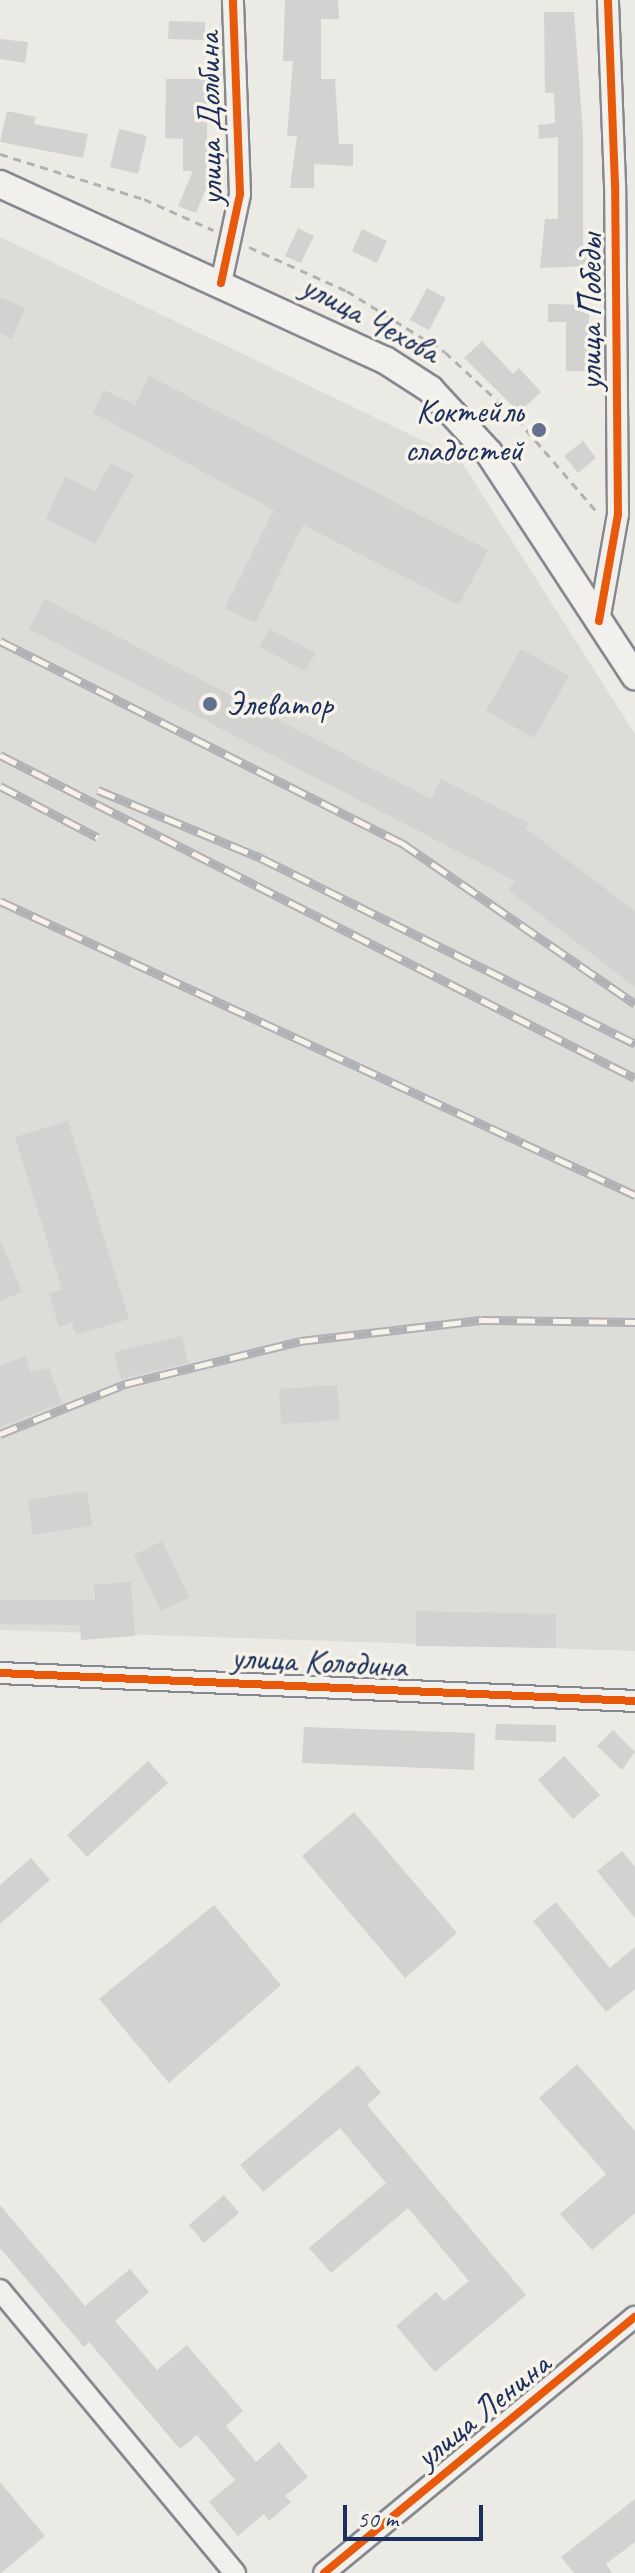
<!DOCTYPE html>
<html>
<head>
<meta charset="utf-8">
<style>
  body { margin:0 }
  #map { position:relative; width:635px; height:2573px; overflow:hidden; background:#ebeae5; font-family:Caveat,sans-serif }
  div>[style] { position:absolute }
  .built>* { inset:0; background:#dcdcd9 }
  .building>* { inset:0; background:#d2d2d0 }
  .path>* { height:3px; margin-top:-1.5px; transform-origin:0; background:repeating-linear-gradient(90deg,#b0b1b4 0 8px,transparent 0 14px) }
  .roads { filter:drop-shadow(2px 0 #85888f) drop-shadow(-2px 0 #85888f) drop-shadow(0 2px #85888f) drop-shadow(0 -2px #85888f) }
  .minor>* { height:20px; margin:-10px; padding:0 10px; transform-origin:10px; border-radius:10px; background:#f1f0ec }
  .major>* { height:26px; margin:-13px; padding:0 13px; transform-origin:13px; border-radius:13px; background:#f1f0ec }
  .rail>* { height:9px; margin-top:-4.5px; transform-origin:0; background:repeating-linear-gradient(90deg,#f7f3e8 0 18px,#b0b1b4 0 36px); box-sizing:border-box; border-block:2px solid #b0b1b4 }
  .cycleway>* { height:8px; margin:-4px; padding:0 4px; transform-origin:4px; border-radius:4px; background:#e8590c }
  .dots>* { width:22px; height:22px; translate:-50% -50%; box-sizing:border-box; border:4px solid #f7f3e8; border-radius:50% }
  span { translate:-50% -50%; white-space:nowrap; text-align:center; line-height:1.15; -webkit-text-stroke:7px #f7f3e8; paint-order:stroke }
  .street-label { font-size:34px; color:#1b2f5e }
  .poi-label { font-size:34px; color:#1b2f5e }
  .right { translate:-100% -50%; text-align:right }
  .left { translate:0 -50%; text-align:left }
  .scale { position:absolute; left:343px; top:2505px; width:140px; height:36px; box-sizing:border-box; border:4px solid #1b2f5e; border-top:0; padding-left:10px; font-size:24px; line-height:28px; white-space:nowrap; color:#1b2f5e; -webkit-text-stroke:6px #f7f3e8; paint-order:stroke }
</style>
</head>
<body>
<div id="map">
  <div class="built">
    <div style="clip-path:polygon(0 237px,459px 458px,635px 734px,635px 1651px,0 1630px)"></div>
  </div>
  <div class="building">
    <div style="clip-path:polygon(285px 0,338px 0,339px 19px,321px 19px,321px 79px,335px 79px,339px 144px,353px 144px,353px 166px,314px 164px,314px 188px,290px 188px,297px 136px,287px 136px,293px 61px,283px 61px)"></div>
    <div style="clip-path:polygon(544px 12px,574px 12px,583px 134px,583px 249px,588px 248px,588px 266px,540px 268px,545px 219px,558px 219px,558px 137px,539px 139px,538px 125px,555px 123px,554px 93px,545px 93px)"></div>
    <div style="clip-path:polygon(169px 21px,205px 22px,205px 40px,168px 39px)"></div>
    <div style="clip-path:polygon(0 39px,28px 42px,25px 63px,0 59px)"></div>
    <div style="clip-path:polygon(166px 79px,208px 79px,206px 189px,196px 213px,178px 206px,193px 171px,183px 171px,183px 139px,165px 138px)"></div>
    <div style="clip-path:polygon(7px 111px,36px 117px,34px 124px,88px 134px,83px 158px,0 142px)"></div>
    <div style="clip-path:polygon(119px 129px,147px 136px,138px 174px,110px 167px)"></div>
    <div style="clip-path:polygon(298px 228px,314px 236px,301px 263px,285px 256px)"></div>
    <div style="clip-path:polygon(362px 229px,387px 241px,377px 263px,352px 251px)"></div>
    <div style="clip-path:polygon(427px 288px,446px 298px,429px 330px,410px 320px)"></div>
    <div style="clip-path:polygon(0 297px,25px 308px,12px 339px,0 333px)"></div>
    <div style="clip-path:polygon(548px 304px,589px 305px,589px 328px,598px 328px,598px 371px,566px 371px,566px 322px,548px 322px)"></div>
    <div style="clip-path:polygon(482px 341px,513px 374px,519px 368px,541px 392px,519px 412px,464px 358px)"></div>
    <div style="clip-path:polygon(149px 376px,488px 550px,459px 605px,303px 525px,255px 623px,225px 608px,274px 510px,93px 413px,104px 390px,135px 405px)"></div>
    <div style="clip-path:polygon(583px 441px,596px 458px,578px 473px,564px 456px)"></div>
    <div style="clip-path:polygon(111px 463px,134px 475px,95px 544px,46px 519px,65px 477px,95px 491px)"></div>
    <div style="clip-path:polygon(45px 599px,431px 799px,441px 779px,528px 823px,525px 828px,635px 911px,635px 987px,508px 890px,515px 881px,29px 629px)"></div>
    <div style="clip-path:polygon(269px 629px,316px 653px,305px 671px,259px 647px)"></div>
    <div style="clip-path:polygon(521px 649px,569px 676px,534px 738px,486px 711px)"></div>
    <div style="clip-path:polygon(68px 1121px,129px 1319px,76px 1335px,72px 1323px,59px 1327px,49px 1293px,62px 1289px,15px 1137px)"></div>
    <div style="clip-path:polygon(0 1239px,22px 1292px,0 1301px)"></div>
    <div style="clip-path:polygon(182px 1336px,188px 1363px,121px 1379px,114px 1352px)"></div>
    <div style="clip-path:polygon(26px 1356px,30px 1372px,49px 1368px,62px 1403px,0 1427px,0 1366px)"></div>
    <div style="clip-path:polygon(337px 1385px,340px 1420px,281px 1424px,279px 1389px)"></div>
    <div style="clip-path:polygon(87px 1491px,92px 1526px,33px 1535px,28px 1500px)"></div>
    <div style="clip-path:polygon(162px 1541px,189px 1597px,161px 1611px,134px 1555px)"></div>
    <div style="clip-path:polygon(131px 1582px,135px 1636px,81px 1640px,80px 1625px,0 1624px,0 1600px,95px 1600px,94px 1585px)"></div>
    <div style="clip-path:polygon(416px 1611px,556px 1614px,556px 1648px,416px 1646px)"></div>
    <div style="clip-path:polygon(496px 1724px,556px 1725px,556px 1742px,495px 1740px)"></div>
    <div style="clip-path:polygon(304px 1727px,475px 1733px,474px 1770px,302px 1763px)"></div>
    <div style="clip-path:polygon(613px 1730px,635px 1752px,622px 1770px,597px 1746px)"></div>
    <div style="clip-path:polygon(564px 1756px,600px 1795px,573px 1819px,538px 1780px)"></div>
    <div style="clip-path:polygon(148px 1761px,168px 1783px,87px 1857px,67px 1835px)"></div>
    <div style="clip-path:polygon(354px 1812px,457px 1933px,405px 1978px,302px 1856px)"></div>
    <div style="clip-path:polygon(622px 1851px,635px 1867px,635px 1918px,597px 1871px)"></div>
    <div style="clip-path:polygon(31px 1858px,50px 1880px,0 1924px,0 1885px)"></div>
    <div style="clip-path:polygon(556px 1902px,610px 1968px,635px 1947px,635px 1989px,606px 2012px,533px 1921px)"></div>
    <div style="clip-path:polygon(214px 1905px,281px 1985px,169px 2083px,99px 1999px)"></div>
    <div style="clip-path:polygon(577px 2064px,635px 2131px,635px 2213px,592px 2250px,560px 2214px,606px 2174px,539px 2098px)"></div>
    <div style="clip-path:polygon(358px 2065px,381px 2093px,367px 2105px,526px 2295px,435px 2372px,396px 2326px,436px 2292px,444px 2301px,469px 2281px,408px 2208px,331px 2273px,309px 2248px,386px 2183px,340px 2128px,263px 2192px,240px 2165px)"></div>
    <div style="clip-path:polygon(224px 2195px,239px 2213px,204px 2243px,189px 2225px)"></div>
    <div style="clip-path:polygon(0 2205px,85px 2306px,130px 2269px,149px 2292px,115px 2321px,157px 2370px,187px 2345px,243px 2411px,226px 2426px,256px 2462px,279px 2442px,308px 2477px,285px 2496px,291px 2502px,269px 2521px,264px 2514px,238px 2536px,209px 2502px,235px 2480px,197px 2435px,180px 2449px,89px 2342px,84px 2347px,0 2248px)"></div>
    <div style="clip-path:polygon(0 2482px,45px 2536px,1px 2573px,0 2573px)"></div>
    <div style="clip-path:polygon(635px 2499px,635px 2542px,606px 2564px,612px 2573px,574px 2573px,561px 2557px)"></div>
  </div>
  <div class="path">
    <div style="left:0;top:154px;width:151px;rotate:17.4deg"></div>
    <div style="left:144px;top:199px;width:76px;rotate:24.2deg"></div>
    <div style="left:249px;top:247px;width:107px;rotate:24.2deg"></div>
    <div style="left:347px;top:291px;width:115px;rotate:31.9deg"></div>
    <div style="left:445px;top:352px;width:98px;rotate:42.9deg"></div>
    <div style="left:517px;top:419px;width:123px;rotate:49.3deg"></div>
  </div>
  <div class="roads">
    <div class="minor">
      <div style="left:221px;top:283px;width:91px;rotate:-77.9deg"></div>
      <div style="left:240px;top:194px;width:194px;rotate:-92.1deg"></div>
      <div style="left:599px;top:621px;width:109px;rotate:-79.9deg"></div>
      <div style="left:618px;top:514px;width:329px;rotate:-90.5deg"></div>
      <div style="left:615px;top:185px;width:185px;rotate:-92.2deg"></div>
      <div style="left:0;top:1673px;width:636px;rotate:2.52deg"></div>
      <div style="left:0;top:2290px;width:368px;rotate:50.3deg"></div>
      <div style="left:324px;top:2573px;width:403px;rotate:-39.5deg"></div>
    </div>
    <div class="major">
      <div style="left:0;top:184px;width:423px;rotate:24.6deg"></div>
      <div style="left:385px;top:360px;width:54px;rotate:32.8deg"></div>
      <div style="left:430px;top:389px;width:87px;rotate:47.3deg"></div>
      <div style="left:489px;top:453px;width:267px;rotate:56.8deg"></div>
    </div>
  </div>
  <div class="rail">
    <div style="left:0;top:641px;width:450px;rotate:26.7deg"></div>
    <div style="left:402px;top:843px;width:283px;rotate:34.6deg"></div>
    <div style="left:0;top:755px;width:712px;rotate:26.96deg"></div>
    <div style="left:0;top:786px;width:110px;rotate:27.7deg"></div>
    <div style="left:98px;top:790px;width:177px;rotate:22.6deg"></div>
    <div style="left:261px;top:858px;width:418px;rotate:26.4deg"></div>
    <div style="left:0;top:901px;width:700px;rotate:24.84deg"></div>
    <div style="left:0;top:1434px;width:135px;rotate:-21.8deg"></div>
    <div style="left:125px;top:1384px;width:180px;rotate:-13.8deg"></div>
    <div style="left:300px;top:1341px;width:182px;rotate:-6.6deg"></div>
    <div style="left:481px;top:1320px;width:154px;rotate:0.7deg"></div>
  </div>
  <div class="cycleway">
    <div style="left:221px;top:283px;width:91px;rotate:-77.9deg"></div>
    <div style="left:240px;top:194px;width:194px;rotate:-92.1deg"></div>
    <div style="left:599px;top:621px;width:109px;rotate:-79.9deg"></div>
    <div style="left:618px;top:514px;width:329px;rotate:-90.5deg"></div>
    <div style="left:615px;top:185px;width:185px;rotate:-92.2deg"></div>
    <div style="left:0;top:1673px;width:636px;rotate:2.52deg"></div>
    <div style="left:324px;top:2573px;width:403px;rotate:-39.5deg"></div>
  </div>
  <div class="dots">
    <div style="left:539px;top:430px;background:#64708d"></div>
    <div style="left:210px;top:704px;background:#64708d"></div>
  </div>
  <div class="street-label">
    <span style="left:209px;top:119px;rotate:-91deg">улица Долбина</span>
    <span style="left:590px;top:312px;rotate:-90deg">улица Победы</span>
    <span style="left:371px;top:318px;rotate:28deg">улица Чехова</span>
    <span style="left:319px;top:1661px;rotate:3deg">улица Колодина</span>
    <span style="left:482px;top:2410px;rotate:-39deg">улица Ленина</span>
  </div>
  <div class="poi-label">
    <span class="right" style="left:523px;top:430px">Коктейль<br>сладостей</span>
    <span class="left" style="left:226px;top:704px">Элеватор</span>
  </div>
  <div class="scale">50 m</div>
</div>
</body>
</html>
